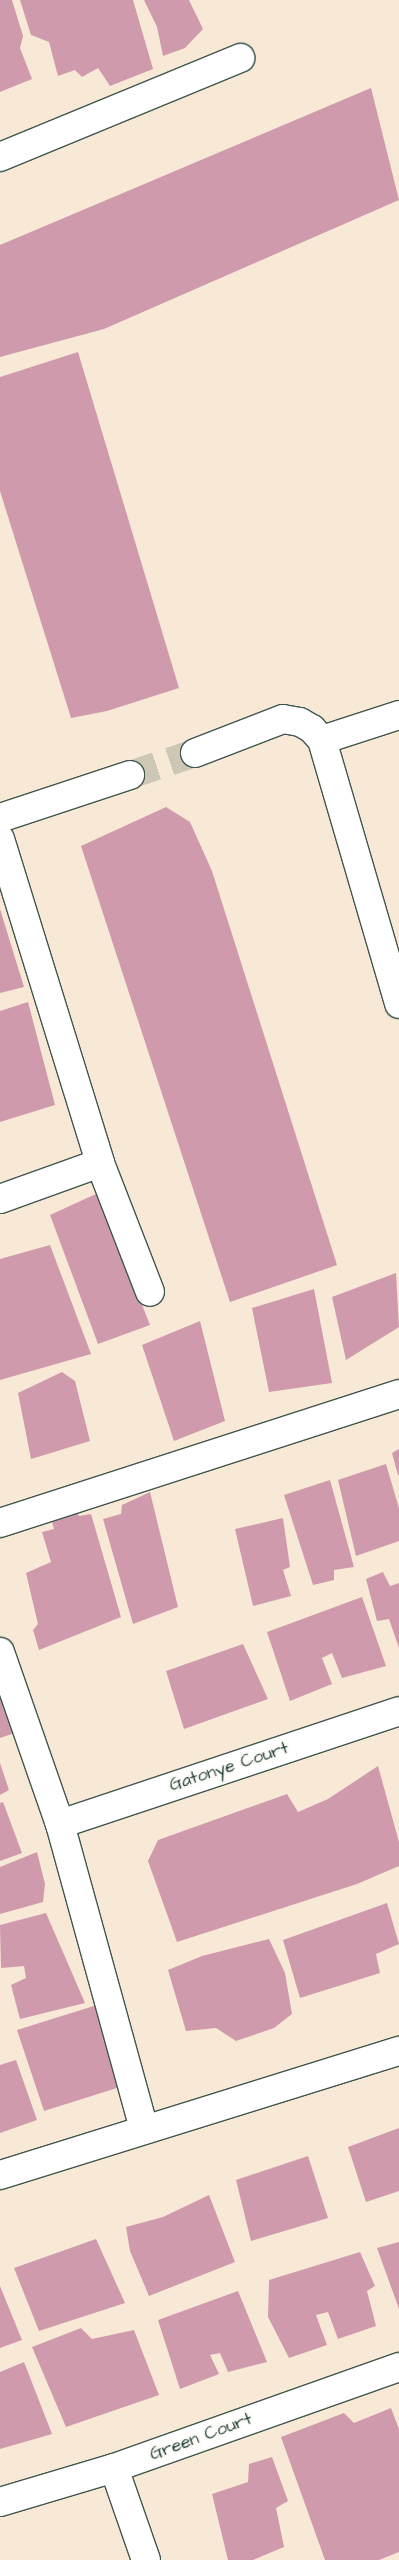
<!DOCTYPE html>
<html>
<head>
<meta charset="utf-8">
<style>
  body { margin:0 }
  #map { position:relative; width:399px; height:2560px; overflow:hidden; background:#f8e9d7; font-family:"Architects Daughter",sans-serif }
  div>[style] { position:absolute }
  .building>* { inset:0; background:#d09aad }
  .minor-tunnel>* { height:28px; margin-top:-14px; transform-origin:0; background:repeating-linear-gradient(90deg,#cdc7b6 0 28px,transparent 0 42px) }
  .roads { filter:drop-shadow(1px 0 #40574c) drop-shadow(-1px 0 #40574c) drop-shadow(0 1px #40574c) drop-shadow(0 -1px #40574c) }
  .minor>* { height:28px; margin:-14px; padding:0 14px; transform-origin:14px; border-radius:14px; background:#fff }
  span { translate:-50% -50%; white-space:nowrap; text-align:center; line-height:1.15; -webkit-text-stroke:5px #fdfcf7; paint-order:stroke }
  .street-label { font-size:18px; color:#1f3d34 }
</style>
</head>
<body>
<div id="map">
  <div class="building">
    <div style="clip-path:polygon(0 0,12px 0,23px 36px,20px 48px,32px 79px,0 92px)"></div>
    <div style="clip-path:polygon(20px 0,133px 0,153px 69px,110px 86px,98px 68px,82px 77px,75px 70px,58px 76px,49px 42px,31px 35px)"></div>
    <div style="clip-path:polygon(144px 0,189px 0,203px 29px,185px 48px,163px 56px,157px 27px)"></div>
    <div style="clip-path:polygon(371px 88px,399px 200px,104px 329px,0 357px,0 245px)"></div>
    <div style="clip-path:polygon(78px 352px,179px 688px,107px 711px,71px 718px,0 491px,0 377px)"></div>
    <div style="clip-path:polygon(166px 807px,190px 822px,212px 871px,337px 1265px,230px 1302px,81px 846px)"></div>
    <div style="clip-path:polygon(0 909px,24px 987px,0 993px)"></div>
    <div style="clip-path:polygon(28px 1002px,55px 1105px,0 1122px,0 1011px)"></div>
    <div style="clip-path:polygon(98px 1193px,150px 1325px,98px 1344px,50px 1215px)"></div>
    <div style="clip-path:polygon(50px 1245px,91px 1354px,0 1380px,0 1259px)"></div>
    <div style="clip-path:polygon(396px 1273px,399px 1327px,346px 1360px,332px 1297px)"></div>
    <div style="clip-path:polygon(314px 1289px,332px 1383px,269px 1392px,252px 1308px)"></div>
    <div style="clip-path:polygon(200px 1321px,225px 1421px,174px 1441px,142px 1345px)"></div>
    <div style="clip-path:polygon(62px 1372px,75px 1381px,90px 1441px,31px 1459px,18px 1393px)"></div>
    <div style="clip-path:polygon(399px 1449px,399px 1475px,398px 1475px,392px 1453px)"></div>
    <div style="clip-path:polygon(386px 1464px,399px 1508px,399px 1541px,356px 1556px,338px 1480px)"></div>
    <div style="clip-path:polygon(330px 1480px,354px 1567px,334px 1570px,334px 1580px,313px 1585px,284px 1495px)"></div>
    <div style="clip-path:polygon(150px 1492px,178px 1607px,133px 1624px,103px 1519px,121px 1514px,122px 1505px)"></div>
    <div style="clip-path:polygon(75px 1509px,79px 1516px,91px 1514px,121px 1617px,39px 1650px,33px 1630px,38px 1624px,26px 1573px,51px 1562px,42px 1532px,54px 1529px,51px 1518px)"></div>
    <div style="clip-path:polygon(283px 1518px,290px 1567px,283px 1570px,291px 1596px,253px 1606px,235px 1529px)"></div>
    <div style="clip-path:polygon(383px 1572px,390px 1586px,399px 1583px,399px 1648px,389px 1619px,377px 1621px,366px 1579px)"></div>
    <div style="clip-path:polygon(362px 1597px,386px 1666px,342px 1678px,332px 1653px,322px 1658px,332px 1684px,290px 1701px,267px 1632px)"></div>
    <div style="clip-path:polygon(243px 1644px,268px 1699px,184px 1729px,166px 1671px)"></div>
    <div style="clip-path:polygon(0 1695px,20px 1731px,0 1738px)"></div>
    <div style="clip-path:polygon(0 1763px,9px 1790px,0 1795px)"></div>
    <div style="clip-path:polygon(378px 1766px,399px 1842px,399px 1866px,357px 1884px,177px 1942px,148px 1861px,158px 1840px,287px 1794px,298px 1812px,328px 1799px)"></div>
    <div style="clip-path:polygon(3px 1802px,22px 1853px,0 1861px,0 1803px)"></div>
    <div style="clip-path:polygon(37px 1852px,45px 1884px,43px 1902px,0 1914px,0 1867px)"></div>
    <div style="clip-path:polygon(387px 1903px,399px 1944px,376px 1954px,380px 1973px,300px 1998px,283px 1940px)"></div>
    <div style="clip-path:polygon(46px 1913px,85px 2003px,20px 2019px,11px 1985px,26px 1978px,24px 1966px,1px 1968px,0 1925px)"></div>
    <div style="clip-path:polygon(269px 1939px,285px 1973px,292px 2014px,274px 2028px,236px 2041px,216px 2028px,186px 2031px,168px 1970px,202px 1956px)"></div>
    <div style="clip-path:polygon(97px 2005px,120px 2087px,44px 2111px,17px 2030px)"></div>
    <div style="clip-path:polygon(16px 2060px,37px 2120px,0 2133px,0 2065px)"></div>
    <div style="clip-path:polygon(399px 2128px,399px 2191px,366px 2202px,348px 2147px)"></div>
    <div style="clip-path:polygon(308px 2156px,328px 2218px,251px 2241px,236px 2180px)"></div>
    <div style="clip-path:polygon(209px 2195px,235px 2262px,149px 2296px,130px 2251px,126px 2227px,163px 2217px)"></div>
    <div style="clip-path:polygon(96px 2239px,125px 2303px,39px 2331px,14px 2268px)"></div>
    <div style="clip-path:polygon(399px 2242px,399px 2309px,377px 2248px)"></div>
    <div style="clip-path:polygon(360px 2252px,375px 2286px,367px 2291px,376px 2326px,338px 2339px,328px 2312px,316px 2315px,327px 2345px,289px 2358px,268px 2317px,269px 2280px)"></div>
    <div style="clip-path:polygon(0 2286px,22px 2340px,0 2348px)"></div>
    <div style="clip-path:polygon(238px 2291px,267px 2362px,228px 2372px,220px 2353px,210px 2355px,219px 2374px,180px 2389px,158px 2320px)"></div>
    <div style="clip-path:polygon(81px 2328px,92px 2339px,134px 2330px,159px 2395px,66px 2427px,32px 2347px)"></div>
    <div style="clip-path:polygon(24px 2362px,52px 2434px,0 2449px,0 2372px)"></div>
    <div style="clip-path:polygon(391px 2408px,399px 2429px,399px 2552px,379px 2560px,325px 2560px,281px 2437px,344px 2413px,354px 2423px)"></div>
    <div style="clip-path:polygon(272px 2457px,288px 2501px,276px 2508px,284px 2547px,253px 2560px,228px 2560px,212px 2494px,248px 2482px,249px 2464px)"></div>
  </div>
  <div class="minor-tunnel">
    <div style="left:130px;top:775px;width:69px;rotate:-18.7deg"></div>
  </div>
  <div class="roads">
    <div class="minor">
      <div style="left:0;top:157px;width:260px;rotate:-22.4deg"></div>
      <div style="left:322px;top:740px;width:81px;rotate:-18deg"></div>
      <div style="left:195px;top:753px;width:94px;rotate:-21.1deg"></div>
      <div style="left:283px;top:719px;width:17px;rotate:10deg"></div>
      <div style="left:300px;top:722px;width:14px;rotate:30deg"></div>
      <div style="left:312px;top:729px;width:15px;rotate:48deg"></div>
      <div style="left:322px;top:740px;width:275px;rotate:73.7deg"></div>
      <div style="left:0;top:818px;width:137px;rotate:-18.3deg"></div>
      <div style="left:0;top:839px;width:339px;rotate:72.8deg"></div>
      <div style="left:100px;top:1163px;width:138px;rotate:68.8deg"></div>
      <div style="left:0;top:1199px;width:106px;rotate:-19.8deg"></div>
      <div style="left:0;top:1523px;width:419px;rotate:-17.9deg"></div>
      <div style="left:0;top:1652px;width:182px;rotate:70.8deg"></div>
      <div style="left:60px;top:1824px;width:316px;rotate:74.6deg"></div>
      <div style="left:60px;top:1824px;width:357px;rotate:-18.4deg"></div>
      <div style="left:0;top:2175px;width:418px;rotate:-17.3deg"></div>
      <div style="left:114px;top:2468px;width:97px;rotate:70.8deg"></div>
      <div style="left:0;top:2502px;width:119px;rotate:-16.6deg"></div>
      <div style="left:114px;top:2468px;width:302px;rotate:-19.5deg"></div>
    </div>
  </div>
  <div class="street-label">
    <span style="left:229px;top:1767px;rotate:-18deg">Gatonye Court</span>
    <span style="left:201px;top:2437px;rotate:-20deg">Green Court</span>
  </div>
</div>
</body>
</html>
